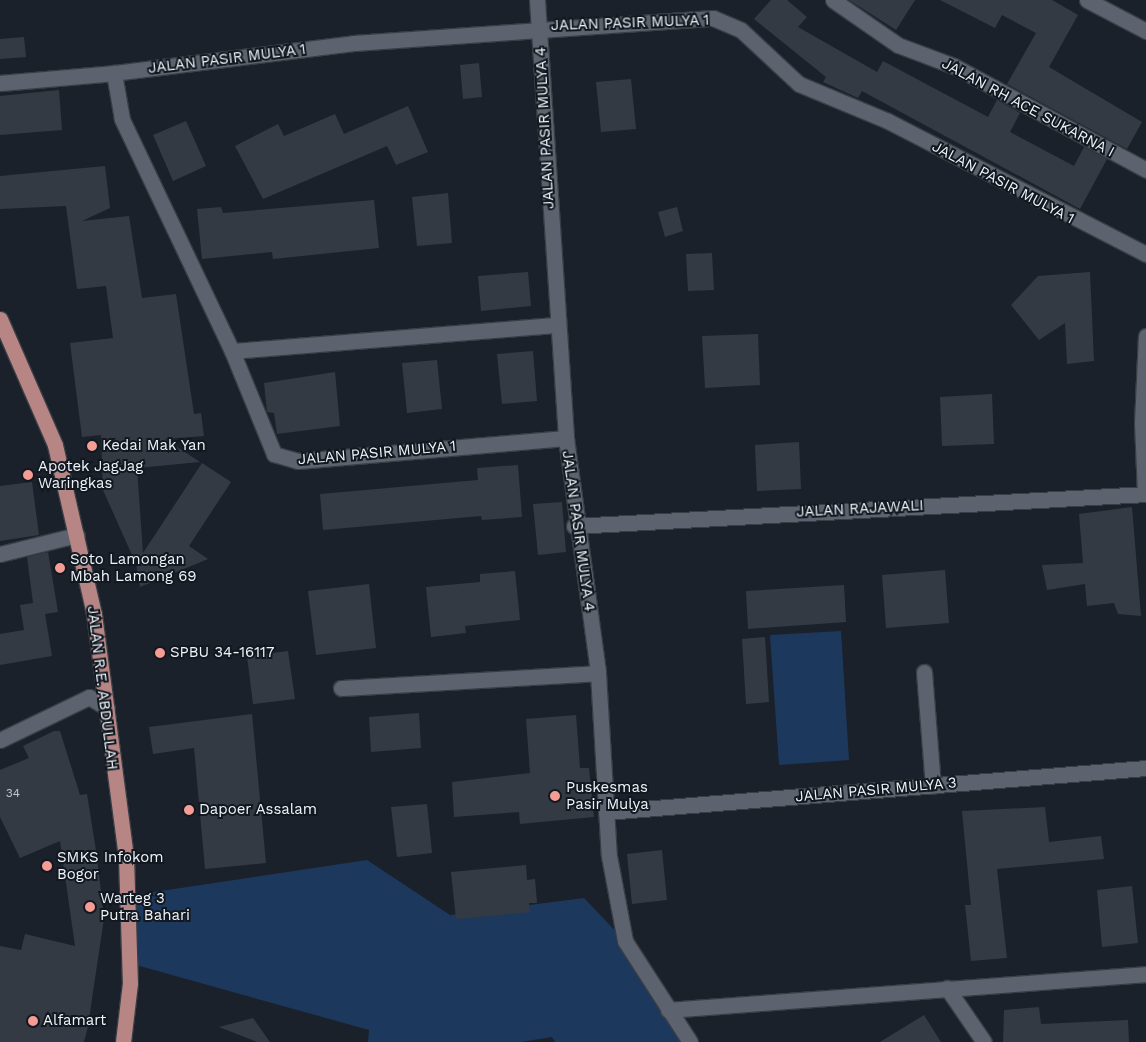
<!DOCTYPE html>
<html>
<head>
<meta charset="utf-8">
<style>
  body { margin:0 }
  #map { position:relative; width:1146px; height:1042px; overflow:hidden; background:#1b212a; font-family:"Work Sans",sans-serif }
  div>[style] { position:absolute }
  .green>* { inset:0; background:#1d385d }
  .building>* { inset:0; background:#343a43 }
  .roads { filter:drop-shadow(1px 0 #393e45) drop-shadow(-1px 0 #393e45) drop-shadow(0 1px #393e45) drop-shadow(0 -1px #393e45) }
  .street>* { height:15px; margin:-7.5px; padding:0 7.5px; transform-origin:7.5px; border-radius:7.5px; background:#5c636e }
  .primary>* { height:15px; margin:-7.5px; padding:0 7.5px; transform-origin:7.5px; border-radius:7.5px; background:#b68584 }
  .dots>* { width:14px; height:14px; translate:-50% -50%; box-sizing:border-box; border:2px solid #121820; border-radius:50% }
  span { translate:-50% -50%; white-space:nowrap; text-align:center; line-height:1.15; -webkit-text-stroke:4px #121820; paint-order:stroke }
  .number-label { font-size:12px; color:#c1c6cc }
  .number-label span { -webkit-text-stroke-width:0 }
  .street-label { font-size:15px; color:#f0f4fa }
  .poi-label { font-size:15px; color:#f0f4fa }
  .left { translate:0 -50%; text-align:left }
</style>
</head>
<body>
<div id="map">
  <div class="green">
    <div style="clip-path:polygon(841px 631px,849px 760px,779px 765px,770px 635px)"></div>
    <div style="clip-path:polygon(367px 860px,450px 915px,584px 898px,627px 943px,690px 1042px,555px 1042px,552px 1037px,521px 1042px,368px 1042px,369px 1030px,129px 963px,127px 896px)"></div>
  </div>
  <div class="building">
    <div style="clip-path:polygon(771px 0,787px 0,807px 17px,798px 27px,877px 72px,883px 61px,988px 117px,997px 100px,1020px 113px,1010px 132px,1074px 166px,1084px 147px,1107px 159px,1080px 209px,862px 91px,858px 98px,823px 82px,826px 77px,754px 19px)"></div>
    <div style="clip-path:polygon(849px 0,915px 0,896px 30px)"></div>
    <div style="clip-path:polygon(940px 0,1052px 0,1078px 15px,1049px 67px,1142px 122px,1127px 149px,1007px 84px,1036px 33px,1002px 15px,995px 28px)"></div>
    <div style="clip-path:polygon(24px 37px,26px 57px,0 59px,0 39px)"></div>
    <div style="clip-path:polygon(479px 63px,482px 97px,463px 99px,460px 65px)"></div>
    <div style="clip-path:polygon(631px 79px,636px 129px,601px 132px,596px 82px)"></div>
    <div style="clip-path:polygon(59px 90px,62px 130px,0 135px,0 96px)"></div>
    <div style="clip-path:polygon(408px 106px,428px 152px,396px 165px,387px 146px,263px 199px,235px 146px,278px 124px,284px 136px,335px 114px,344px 134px)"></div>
    <div style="clip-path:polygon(186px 121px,206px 166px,173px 181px,153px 135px)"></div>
    <div style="clip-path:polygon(105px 166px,110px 208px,82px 221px,129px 216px,142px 298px,176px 294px,194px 414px,201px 413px,204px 436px,165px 439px,200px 462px,137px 468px,143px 553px,202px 463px,231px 482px,189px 546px,208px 559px,140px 587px,136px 564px,103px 490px,101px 435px,82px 437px,70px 343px,113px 338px,106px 286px,77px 289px,66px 206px,0 209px,0 176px)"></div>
    <div style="clip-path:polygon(448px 193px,452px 243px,417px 246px,412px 197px)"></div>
    <div style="clip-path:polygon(374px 200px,379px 248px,273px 259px,272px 252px,202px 259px,197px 209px,221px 207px,223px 213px)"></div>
    <div style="clip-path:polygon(677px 207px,683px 231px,665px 237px,658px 212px)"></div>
    <div style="clip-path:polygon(712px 253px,714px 290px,688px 291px,686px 254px)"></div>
    <div style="clip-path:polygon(528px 272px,531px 306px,481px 311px,478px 276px)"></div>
    <div style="clip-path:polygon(1090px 272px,1094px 361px,1067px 364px,1065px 323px,1039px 340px,1011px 305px,1038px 276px)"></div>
    <div style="clip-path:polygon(758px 334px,760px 385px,705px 388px,702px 336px)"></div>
    <div style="clip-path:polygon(533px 351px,537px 401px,502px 404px,497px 354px)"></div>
    <div style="clip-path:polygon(437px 360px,442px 409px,407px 413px,402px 363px)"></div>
    <div style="clip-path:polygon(335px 372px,340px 426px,277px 434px,274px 413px,267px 412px,264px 383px)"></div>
    <div style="clip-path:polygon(992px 394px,994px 444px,942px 446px,940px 397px)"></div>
    <div style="clip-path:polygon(799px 442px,801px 489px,757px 491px,755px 445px)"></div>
    <div style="clip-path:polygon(518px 465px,522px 517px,482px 520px,481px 516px,323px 530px,320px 494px,478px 480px,477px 468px)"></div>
    <div style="clip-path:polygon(32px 482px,39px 535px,0 541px,0 486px)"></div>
    <div style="clip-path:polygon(562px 502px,566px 552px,538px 555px,533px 504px)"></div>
    <div style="clip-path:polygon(1132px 507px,1141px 616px,1118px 614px,1114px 603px,1087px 606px,1085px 584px,1047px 590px,1042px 565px,1083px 563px,1079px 514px)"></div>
    <div style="clip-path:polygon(48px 552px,58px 612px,45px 614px,52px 656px,0 665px,0 634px,24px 630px,20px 605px,33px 603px,27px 557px)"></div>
    <div style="clip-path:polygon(945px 570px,949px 623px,886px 628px,882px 575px)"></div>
    <div style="clip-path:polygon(515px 571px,520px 620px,465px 626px,466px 633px,431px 637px,426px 587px,480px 582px,480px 574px)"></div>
    <div style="clip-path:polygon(369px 584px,376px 648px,316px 655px,308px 591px)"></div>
    <div style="clip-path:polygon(844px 585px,846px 622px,748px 629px,746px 591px)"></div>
    <div style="clip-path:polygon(765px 637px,769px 702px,746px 704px,742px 639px)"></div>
    <div style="clip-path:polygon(288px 651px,295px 699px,253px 704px,247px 656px)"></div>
    <div style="clip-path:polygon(419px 713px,421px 748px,371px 752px,369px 717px)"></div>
    <div style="clip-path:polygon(252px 714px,266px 863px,205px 869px,194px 748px,153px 754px,149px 727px)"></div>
    <div style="clip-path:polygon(576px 715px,580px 768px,589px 768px,594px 817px,520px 824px,519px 812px,454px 817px,452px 782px,530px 773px,526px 719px)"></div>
    <div style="clip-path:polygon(54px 731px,60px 731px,80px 795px,87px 794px,97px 857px,104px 918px,88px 1026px,84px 1042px,0 1042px,0 946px,21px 950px,25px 934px,75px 946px,60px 841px,20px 858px,0 817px,0 770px,29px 758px,23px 746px)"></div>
    <div style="clip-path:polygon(427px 804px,432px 853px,397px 857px,391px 807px)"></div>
    <div style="clip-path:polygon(1045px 807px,1049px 842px,1101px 836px,1104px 859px,997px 869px,1007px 958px,971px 961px,965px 905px,971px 905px,962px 811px)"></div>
    <div style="clip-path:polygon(662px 850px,667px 900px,632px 904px,627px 854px)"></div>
    <div style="clip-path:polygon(526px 865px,527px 880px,535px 879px,537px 903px,529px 903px,530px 912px,456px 919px,451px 872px)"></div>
    <div style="clip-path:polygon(1132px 886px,1138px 943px,1102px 947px,1097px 890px)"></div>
    <div style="clip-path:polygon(1039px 1007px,1041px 1024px,1128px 1020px,1129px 1042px,1003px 1042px,1004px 1010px)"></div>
    <div style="clip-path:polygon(924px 1015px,941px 1042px,880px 1042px)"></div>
    <div style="clip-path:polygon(253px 1018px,270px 1042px,257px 1042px,219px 1027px)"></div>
  </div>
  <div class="roads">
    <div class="street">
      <div style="left:537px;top:0;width:439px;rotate:86.2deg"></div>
      <div style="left:566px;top:438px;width:237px;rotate:82.2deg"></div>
      <div style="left:598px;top:673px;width:183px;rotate:86.6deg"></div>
      <div style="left:609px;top:856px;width:86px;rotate:79.3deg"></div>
      <div style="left:625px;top:941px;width:120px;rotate:57.2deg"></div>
      <div style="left:833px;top:0;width:79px;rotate:34.7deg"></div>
      <div style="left:898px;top:45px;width:60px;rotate:20.6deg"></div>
      <div style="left:954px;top:66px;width:218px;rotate:28.4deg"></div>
      <div style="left:1087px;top:0;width:67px;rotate:27.7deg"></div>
      <div style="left:0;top:83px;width:114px;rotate:-5deg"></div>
      <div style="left:232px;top:351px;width:326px;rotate:-4.6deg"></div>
      <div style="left:566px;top:438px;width:269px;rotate:175.1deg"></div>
      <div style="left:298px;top:461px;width:25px;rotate:-164deg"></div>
      <div style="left:274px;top:454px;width:111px;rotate:-112.2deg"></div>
      <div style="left:232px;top:351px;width:257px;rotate:-115.4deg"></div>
      <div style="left:122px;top:119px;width:47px;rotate:-99.9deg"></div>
      <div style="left:114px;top:73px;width:242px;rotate:-7.1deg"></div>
      <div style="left:354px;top:43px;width:360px;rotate:-4deg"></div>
      <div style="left:713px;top:18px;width:30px;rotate:23deg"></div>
      <div style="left:741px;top:30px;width:79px;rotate:43deg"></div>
      <div style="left:799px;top:84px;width:96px;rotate:22.6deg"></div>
      <div style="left:888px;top:121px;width:290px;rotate:27.3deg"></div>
      <div style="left:1145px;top:494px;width:71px;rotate:-92.4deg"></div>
      <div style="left:1142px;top:423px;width:87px;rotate:-87.4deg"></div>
      <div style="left:574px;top:526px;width:573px;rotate:-3.2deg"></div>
      <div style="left:0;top:554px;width:79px;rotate:-13.9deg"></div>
      <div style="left:924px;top:672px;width:114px;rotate:85.5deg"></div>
      <div style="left:341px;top:688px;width:257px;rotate:-3.3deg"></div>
      <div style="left:0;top:740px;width:99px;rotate:-25.8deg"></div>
      <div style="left:89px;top:697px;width:21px;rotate:31deg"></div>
      <div style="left:606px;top:812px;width:542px;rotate:-4.66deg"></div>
      <div style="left:947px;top:988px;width:65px;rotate:55.6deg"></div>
      <div style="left:668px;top:1010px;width:479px;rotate:-4.3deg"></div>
    </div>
    <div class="primary">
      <div style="left:0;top:319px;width:137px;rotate:66.4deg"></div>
      <div style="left:55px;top:445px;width:173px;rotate:77deg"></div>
      <div style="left:94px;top:614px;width:245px;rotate:82.5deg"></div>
      <div style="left:126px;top:857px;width:126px;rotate:88.2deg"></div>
      <div style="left:130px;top:983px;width:59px;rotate:96.8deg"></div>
    </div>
  </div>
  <div class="dots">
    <div style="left:92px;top:446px;background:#f59c94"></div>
    <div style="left:28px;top:475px;background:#f59c94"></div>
    <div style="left:60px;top:568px;background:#f59c94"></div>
    <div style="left:160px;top:653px;background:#f59c94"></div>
    <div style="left:555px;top:796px;background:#f59c94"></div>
    <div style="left:189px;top:810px;background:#f59c94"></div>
    <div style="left:47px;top:866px;background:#f59c94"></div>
    <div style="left:90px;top:907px;background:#f59c94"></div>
    <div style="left:33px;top:1021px;background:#f59c94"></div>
  </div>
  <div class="number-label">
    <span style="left:13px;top:794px">34</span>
  </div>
  <div class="street-label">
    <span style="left:630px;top:23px;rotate:-2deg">JALAN PASIR MULYA 1</span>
    <span style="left:227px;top:59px;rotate:-7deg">JALAN PASIR MULYA 1</span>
    <span style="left:1028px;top:108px;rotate:28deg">JALAN RH ACE SUKARNA I</span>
    <span style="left:545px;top:128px;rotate:-93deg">JALAN PASIR MULYA 4</span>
    <span style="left:1003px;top:183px;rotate:28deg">JALAN PASIR MULYA 1</span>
    <span style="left:377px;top:453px;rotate:-5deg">JALAN PASIR MULYA 1</span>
    <span style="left:860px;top:509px;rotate:-3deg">JALAN RAJAWALI</span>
    <span style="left:578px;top:531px;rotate:82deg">JALAN PASIR MULYA 4</span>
    <span style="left:102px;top:688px;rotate:83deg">JALAN R.E. ABDULLAH</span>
    <span style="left:876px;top:790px;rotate:-5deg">JALAN PASIR MULYA 3</span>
  </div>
  <div class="poi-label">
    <span class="left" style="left:102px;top:446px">Kedai Mak Yan</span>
    <span class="left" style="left:38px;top:475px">Apotek JagJag<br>Waringkas</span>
    <span class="left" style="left:70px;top:568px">Soto Lamongan<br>Mbah Lamong 69</span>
    <span class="left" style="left:170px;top:653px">SPBU 34-16117</span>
    <span class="left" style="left:566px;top:796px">Puskesmas<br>Pasir Mulya</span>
    <span class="left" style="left:199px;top:810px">Dapoer Assalam</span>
    <span class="left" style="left:57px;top:866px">SMKS Infokom<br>Bogor</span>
    <span class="left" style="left:100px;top:907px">Warteg 3<br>Putra Bahari</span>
    <span class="left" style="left:43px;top:1021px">Alfamart</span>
  </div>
</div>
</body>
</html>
